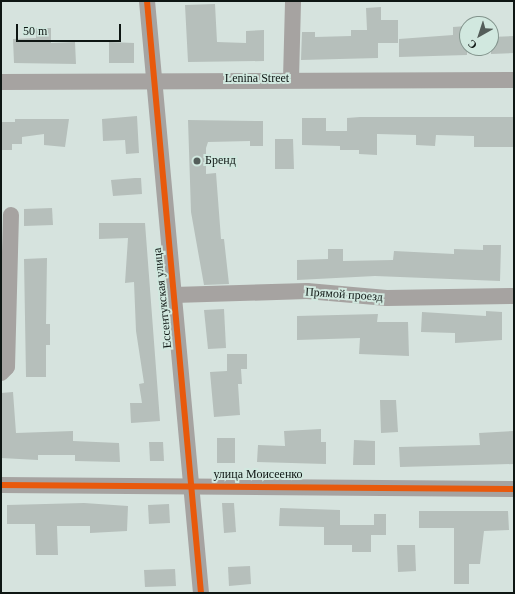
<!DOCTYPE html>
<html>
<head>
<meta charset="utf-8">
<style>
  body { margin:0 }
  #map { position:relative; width:515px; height:594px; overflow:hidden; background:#d6e3de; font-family:Georgia,serif }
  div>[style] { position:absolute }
  .building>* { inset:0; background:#b6bfbb }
  .minor>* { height:16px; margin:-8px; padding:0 8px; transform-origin:8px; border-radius:8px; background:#a6a3a1 }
  .cycleway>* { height:6px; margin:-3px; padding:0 3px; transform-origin:3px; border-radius:3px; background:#e8590c }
  .dots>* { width:11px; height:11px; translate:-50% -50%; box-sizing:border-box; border:2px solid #d1e8df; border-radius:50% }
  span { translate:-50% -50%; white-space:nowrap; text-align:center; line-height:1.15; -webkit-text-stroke:4px #d1e8df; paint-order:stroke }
  .street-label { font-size:12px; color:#0e1613 }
  .poi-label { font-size:12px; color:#0e1613 }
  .left { translate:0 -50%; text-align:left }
  .frame { position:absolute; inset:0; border:2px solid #0e1613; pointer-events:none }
  .north { position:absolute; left:459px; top:16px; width:40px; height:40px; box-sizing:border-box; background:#d1e8df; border:1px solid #83948d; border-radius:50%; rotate:219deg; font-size:11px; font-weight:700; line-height:16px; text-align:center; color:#0e1613 }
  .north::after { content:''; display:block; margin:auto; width:14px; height:18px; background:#545e5a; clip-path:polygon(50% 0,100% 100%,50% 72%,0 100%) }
  .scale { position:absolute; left:16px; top:24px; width:105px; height:18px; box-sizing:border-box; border:2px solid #0e1613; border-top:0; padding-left:5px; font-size:12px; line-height:14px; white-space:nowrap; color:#0e1613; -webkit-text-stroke:3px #d1e8df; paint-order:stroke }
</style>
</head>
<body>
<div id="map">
  <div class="building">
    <div style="clip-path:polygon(215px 4px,217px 42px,246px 43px,246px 31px,264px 30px,264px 61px,188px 62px,185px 5px)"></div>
    <div style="clip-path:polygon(381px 7px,381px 20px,398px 20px,398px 43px,378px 43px,378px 58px,301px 60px,302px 32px,315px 32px,315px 37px,351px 36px,351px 30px,367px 30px,366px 8px)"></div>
    <div style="clip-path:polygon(467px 26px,467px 55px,399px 57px,399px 39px,453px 35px,453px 27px)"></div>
    <div style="clip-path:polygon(36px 28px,51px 28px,51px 43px,75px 42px,76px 64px,14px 63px,13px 39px,36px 38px)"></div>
    <div style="clip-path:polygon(514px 36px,514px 53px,491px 54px,491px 37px)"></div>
    <div style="clip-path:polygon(109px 42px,134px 43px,134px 63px,109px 63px)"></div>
    <div style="clip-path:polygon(137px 116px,139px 153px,126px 154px,125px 140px,103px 141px,102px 119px)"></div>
    <div style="clip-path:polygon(360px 117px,514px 117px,514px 147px,474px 147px,474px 136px,436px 135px,435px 146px,416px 145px,416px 135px,377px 134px,377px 155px,359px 154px,359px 150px,340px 150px,340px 146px,302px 145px,302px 118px,326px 118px,326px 131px,347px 131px,347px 118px)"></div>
    <div style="clip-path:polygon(15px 119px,69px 119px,65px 147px,44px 145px,44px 134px,22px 137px,22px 144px,12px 144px,12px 150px,1px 150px,1px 122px,15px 122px)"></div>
    <div style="clip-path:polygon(188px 120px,263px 121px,263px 146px,250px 146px,250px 141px,208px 142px,206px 148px,206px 174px,216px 173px,221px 239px,224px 239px,229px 284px,204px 285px,191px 212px)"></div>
    <div style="clip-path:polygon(275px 139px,293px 139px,294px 169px,275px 169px)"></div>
    <div style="clip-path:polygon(135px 178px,141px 178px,142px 194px,113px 196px,111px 180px)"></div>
    <div style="clip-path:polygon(52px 208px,53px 225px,24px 226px,24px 209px)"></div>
    <div style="clip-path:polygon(99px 223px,145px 223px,160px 421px,131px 423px,130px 403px,142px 403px,139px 384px,144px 383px,136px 331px,134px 282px,125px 283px,128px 238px,99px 239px)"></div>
    <div style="clip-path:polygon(483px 245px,501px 245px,500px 281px,375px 276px,297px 280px,297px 260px,328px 259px,328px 249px,343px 249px,343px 261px,393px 260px,394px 251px,454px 254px,454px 249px,483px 250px)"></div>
    <div style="clip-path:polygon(47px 258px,46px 324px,50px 324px,50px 345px,46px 345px,46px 377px,26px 377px,24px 259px)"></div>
    <div style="clip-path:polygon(224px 309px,226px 348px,208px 349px,204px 310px)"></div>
    <div style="clip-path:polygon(486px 311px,502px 312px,502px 340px,455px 343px,455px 333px,421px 332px,422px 312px,486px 316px)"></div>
    <div style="clip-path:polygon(378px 314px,377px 322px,408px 322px,409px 356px,359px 354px,360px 338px,297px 340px,297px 316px)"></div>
    <div style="clip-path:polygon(227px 354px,247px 354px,247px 369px,241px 369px,242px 384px,238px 384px,240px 415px,214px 417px,210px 372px,227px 371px)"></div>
    <div style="clip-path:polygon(13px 392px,16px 433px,73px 431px,73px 441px,119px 443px,120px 462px,75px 461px,75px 455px,38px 455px,38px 460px,1px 458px,1px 393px)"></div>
    <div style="clip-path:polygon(380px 400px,396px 400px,398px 432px,381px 433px)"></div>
    <div style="clip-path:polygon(321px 429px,321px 442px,326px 442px,326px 464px,257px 462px,258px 445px,285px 446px,284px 431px)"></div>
    <div style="clip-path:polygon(514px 431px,514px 464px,400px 467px,399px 447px,480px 445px,479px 433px)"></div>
    <div style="clip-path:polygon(217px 438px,235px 438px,235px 463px,217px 463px)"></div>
    <div style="clip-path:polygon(354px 440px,375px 441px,375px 465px,353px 465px)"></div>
    <div style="clip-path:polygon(149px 442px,163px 442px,164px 461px,150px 461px)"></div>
    <div style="clip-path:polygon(84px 503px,128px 506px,127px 531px,90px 533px,90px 526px,57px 526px,58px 555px,36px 555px,35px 524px,7px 524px,7px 505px)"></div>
    <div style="clip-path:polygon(222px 503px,234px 503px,236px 532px,224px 533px)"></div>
    <div style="clip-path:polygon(169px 504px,170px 523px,149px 524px,148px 505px)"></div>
    <div style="clip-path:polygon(280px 508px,340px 510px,340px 525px,374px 525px,374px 514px,386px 514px,386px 535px,371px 535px,371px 552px,352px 552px,352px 545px,324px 545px,324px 527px,279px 526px)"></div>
    <div style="clip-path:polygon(419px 511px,508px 511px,509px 530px,484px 531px,480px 564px,469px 564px,469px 584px,454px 584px,454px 528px,419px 528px)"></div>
    <div style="clip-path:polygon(397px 545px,415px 545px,416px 571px,398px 572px)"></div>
    <div style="clip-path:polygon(250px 566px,251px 584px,229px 586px,228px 567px)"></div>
    <div style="clip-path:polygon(175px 569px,176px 586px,145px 587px,144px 570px)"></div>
  </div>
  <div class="minor">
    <div style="left:147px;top:1px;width:594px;rotate:84.79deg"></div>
    <div style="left:291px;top:79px;width:78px;rotate:-88.5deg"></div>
    <div style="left:1px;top:82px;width:513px;rotate:-0.22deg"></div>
    <div style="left:174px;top:295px;width:133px;rotate:-1.7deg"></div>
    <div style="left:307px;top:291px;width:80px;rotate:5deg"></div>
    <div style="left:387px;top:298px;width:127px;rotate:-0.9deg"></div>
    <div style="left:1px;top:373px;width:8px;rotate:-45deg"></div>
    <div style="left:7px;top:367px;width:152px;rotate:-88.5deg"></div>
    <div style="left:1px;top:485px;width:513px;rotate:0.45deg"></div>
  </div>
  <div class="cycleway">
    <div style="left:147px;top:1px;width:594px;rotate:84.79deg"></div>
    <div style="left:1px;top:485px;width:513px;rotate:0.45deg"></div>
  </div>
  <div class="dots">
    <div style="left:197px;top:161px;background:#545e5a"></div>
  </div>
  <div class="street-label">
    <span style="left:257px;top:79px">Lenina Street</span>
    <span style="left:344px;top:295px;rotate:4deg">Прямой проезд</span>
    <span style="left:163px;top:298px;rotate:-96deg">Ессентукская улица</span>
    <span style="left:258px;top:475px">улица Моисеенко</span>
  </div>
  <div class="poi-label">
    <span class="left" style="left:205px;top:161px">Бренд</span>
  </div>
  <div class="frame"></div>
  <div class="north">С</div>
  <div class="scale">50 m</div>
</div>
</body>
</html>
